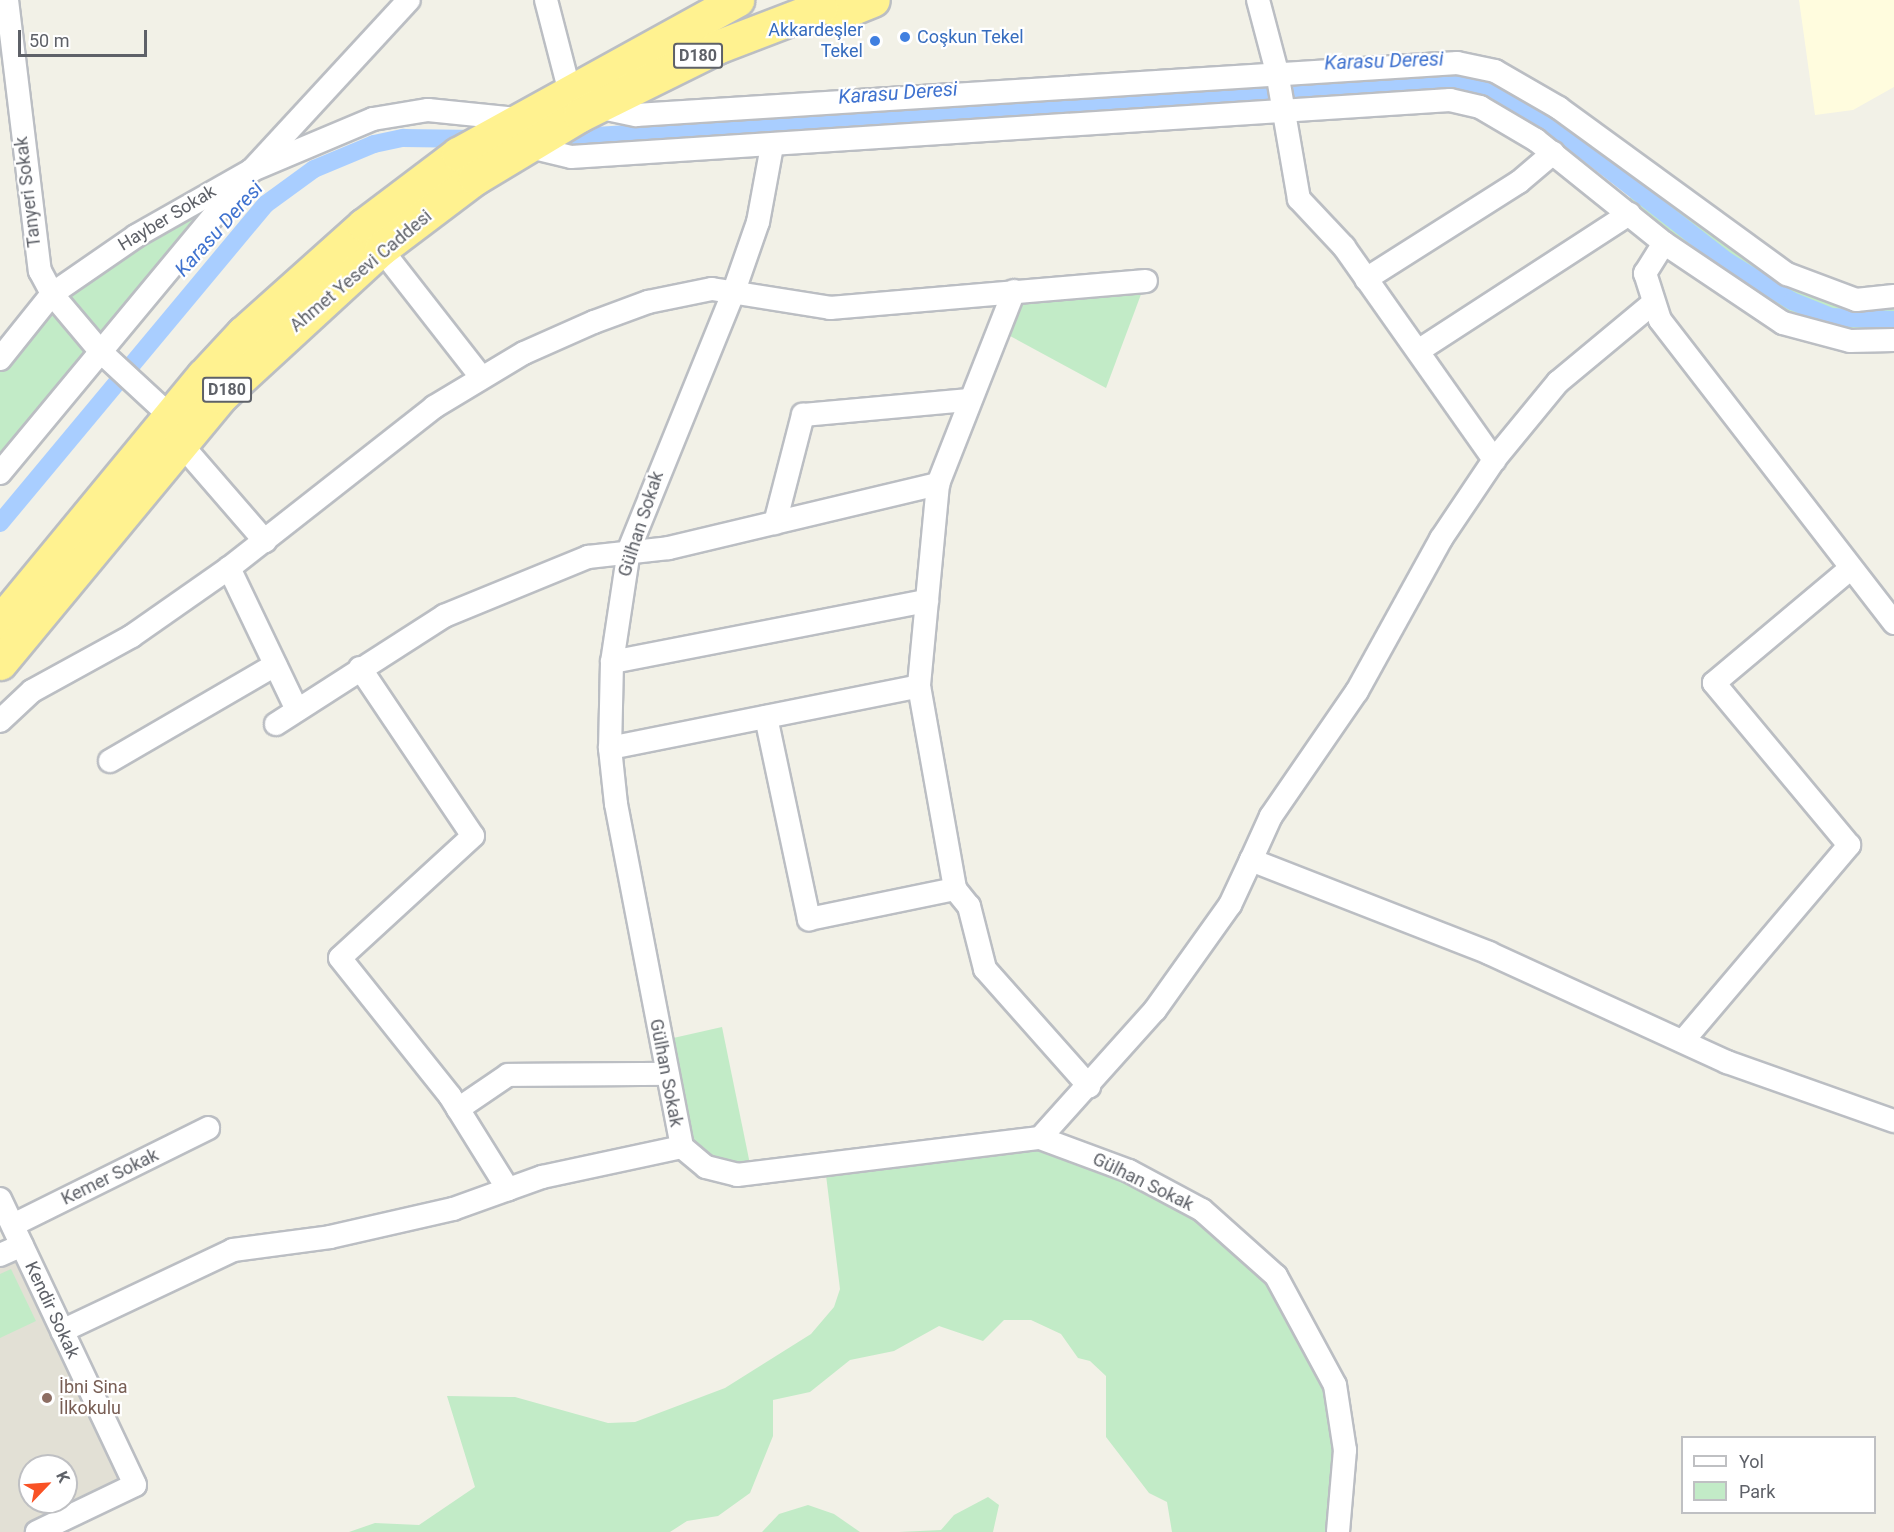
<!DOCTYPE html>
<html>
<head>
<meta charset="utf-8">
<style>
  body { margin:0 }
  #map { position:relative; width:1894px; height:1532px; overflow:hidden; background:#f2f1e7; font-family:Roboto,sans-serif }
  div>[style] { position:absolute }
  .commercial>* { inset:0; background:#fffcde }
  .education>* { inset:0; background:#e2e0d5 }
  .green>* { inset:0; background:#c2ebc7 }
  .canal>* { height:18px; margin:-9px; padding:0 9px; transform-origin:9px; border-radius:9px; background:#a9ceff }
  .roads { filter:drop-shadow(2px 0 #bbbec3) drop-shadow(-2px 0 #bbbec3) drop-shadow(0 2px #bbbec3) drop-shadow(0 -2px #bbbec3) }
  .minor>* { height:22px; margin:-11px; padding:0 11px; transform-origin:11px; border-radius:11px; background:#fff }
  .highway>* { height:33px; margin:-16.5px; padding:0 16.5px; transform-origin:16.5px; border-radius:16.5px; background:#fff290 }
  .dots>* { width:16px; height:16px; translate:-50% -50%; box-sizing:border-box; border:3px solid #fff; border-radius:50% }
  span { translate:-50% -50%; white-space:nowrap; text-align:center; line-height:1.15; -webkit-text-stroke:4.5px #fff; paint-order:stroke }
  .shield-label span { padding:2px 4px; background:#fff; border:2px solid; border-radius:4px; -webkit-text-stroke-width:0 }
  .shield-label { font-size:16px; color:#5e6168; font-weight:700 }
  .shop-label { font-size:18px; color:#366cbe }
  .right { translate:-100% -50%; text-align:right }
  .left { translate:0 -50%; text-align:left }
  .street-label { font-size:18px; color:#5e6168 }
  .education-label { font-size:18px; color:#785e54 }
  .water-label { font-size:20px; color:#3f72cf; font-style:italic }
  .legend { position:absolute; left:1681px; top:1436px; width:195px; height:78px; box-sizing:border-box; background:#fff; border:2px solid #bfc0c3; margin:0; padding:8px 10px; list-style:none; font-size:18px; color:#5e6168 }
  .legend li { display:flex; align-items:center; gap:12px; height:30px }
  .legend b { width:30px; border:2px solid #bfc0c3 }
  .north { position:absolute; left:18px; top:1454px; width:60px; height:60px; box-sizing:border-box; background:#fff; border:2px solid #bfc0c3; border-radius:50%; rotate:65deg; font-size:16px; font-weight:700; line-height:24px; text-align:center; color:#5e6168 }
  .north::after { content:''; display:block; margin:auto; width:21px; height:27px; background:#f95225; clip-path:polygon(50% 0,100% 100%,50% 72%,0 100%) }
  .scale { position:absolute; left:18px; top:30px; width:129px; height:27px; box-sizing:border-box; border:3px solid #5e6168; border-top:0; padding-left:8px; font-size:18px; line-height:21px; white-space:nowrap; color:#5e6168; -webkit-text-stroke:4px #fff; paint-order:stroke }
</style>
</head>
<body>
<div id="map">
  <div class="commercial">
    <div style="clip-path:polygon(1799px 0,1894px 0,1894px 87px,1853px 110px,1815px 115px)"></div>
  </div>
  <div class="education">
    <div style="clip-path:polygon(evenodd,22px 1245px,135px 1485px,37px 1532px,0 1532px,0 1255px,22px 1245px,30px 1466px,66px 1466px,66px 1502px,30px 1502px,30px 1466px)"></div>
  </div>
  <div class="green">
    <div style="clip-path:polygon(252px 170px,0 473px,0 359px,28px 323px)"></div>
    <div style="clip-path:polygon(1649px 176px,1807px 283px,1894px 296px,1894px 340px,1809px 332px,1621px 208px)"></div>
    <div style="clip-path:polygon(1146px 281px,1106px 388px,997px 329px,1014px 291px)"></div>
    <div style="clip-path:polygon(722px 1027px,752px 1174px,692px 1158px,660px 1041px)"></div>
    <div style="clip-path:polygon(1012px 1139px,1100px 1159px,1250px 1248px,1335px 1385px,1338px 1532px,1172px 1532px,1167px 1502px,1149px 1493px,1106px 1437px,1106px 1376px,1090px 1361px,1078px 1358px,1061px 1334px,1031px 1320px,1004px 1320px,983px 1341px,939px 1326px,894px 1351px,850px 1360px,810px 1392px,773px 1400px,773px 1436px,750px 1493px,718px 1516px,687px 1521px,670px 1532px,349px 1532px,375px 1523px,419px 1525px,475px 1487px,447px 1396px,515px 1397px,608px 1423px,635px 1422px,725px 1388px,811px 1334px,834px 1307px,840px 1289px,825px 1167px)"></div>
    <div style="clip-path:polygon(11px 1269px,36px 1321px,0 1338px,0 1274px)"></div>
    <div style="clip-path:polygon(988px 1497px,999px 1505px,993px 1532px,899px 1532px,941px 1530px,954px 1515px)"></div>
    <div style="clip-path:polygon(808px 1505px,834px 1514px,860px 1532px,762px 1532px,779px 1514px)"></div>
  </div>
  <div class="canal">
    <div style="left:549px;top:139px;width:907px;rotate:-3.67deg"></div>
    <div style="left:1454px;top:81px;width:34px;rotate:14deg"></div>
    <div style="left:1487px;top:89px;width:69px;rotate:28.4deg"></div>
    <div style="left:1548px;top:122px;width:228px;rotate:37.9deg"></div>
    <div style="left:1728px;top:262px;width:75px;rotate:31.4deg"></div>
    <div style="left:1792px;top:301px;width:42px;rotate:22.3deg"></div>
    <div style="left:1831px;top:317px;width:63px;rotate:2.7deg"></div>
    <div style="left:0;top:523px;width:415px;rotate:-50.2deg"></div>
    <div style="left:266px;top:204px;width:59px;rotate:-36.1deg"></div>
    <div style="left:314px;top:169px;width:65px;rotate:-22.6deg"></div>
    <div style="left:374px;top:144px;width:30px;rotate:-12deg"></div>
    <div style="left:403px;top:138px;width:74px;rotate:0.8deg"></div>
  </div>
  <div class="roads">
    <div class="minor">
      <div style="left:7px;top:0;width:273px;rotate:83.1deg"></div>
      <div style="left:40px;top:271px;width:26px;rotate:62deg"></div>
      <div style="left:52px;top:294px;width:76px;rotate:49.8deg"></div>
      <div style="left:101px;top:352px;width:93px;rotate:42.8deg"></div>
      <div style="left:546px;top:0;width:92px;rotate:75.5deg"></div>
      <div style="left:1258px;top:0;width:74px;rotate:75.2deg"></div>
      <div style="left:1277px;top:72px;width:129px;rotate:80.2deg"></div>
      <div style="left:1299px;top:199px;width:66px;rotate:46.8deg"></div>
      <div style="left:1344px;top:247px;width:261px;rotate:54.8deg"></div>
      <div style="left:597px;top:107px;width:40px;rotate:12deg"></div>
      <div style="left:636px;top:115px;width:823px;rotate:-3.62deg"></div>
      <div style="left:1457px;top:63px;width:39px;rotate:12deg"></div>
      <div style="left:1495px;top:71px;width:74px;rotate:30deg"></div>
      <div style="left:1559px;top:108px;width:282px;rotate:36.1deg"></div>
      <div style="left:1787px;top:274px;width:74px;rotate:20.6deg"></div>
      <div style="left:1856px;top:300px;width:38px;rotate:-6deg"></div>
      <div style="left:526px;top:146px;width:46px;rotate:13.7deg"></div>
      <div style="left:571px;top:157px;width:881px;rotate:-3.71deg"></div>
      <div style="left:1450px;top:100px;width:31px;rotate:13deg"></div>
      <div style="left:1480px;top:107px;width:65px;rotate:30.5deg"></div>
      <div style="left:1536px;top:140px;width:164px;rotate:38.8deg"></div>
      <div style="left:1664px;top:243px;width:143px;rotate:33.9deg"></div>
      <div style="left:1783px;top:323px;width:69px;rotate:15deg"></div>
      <div style="left:1850px;top:341px;width:44px;rotate:-1.3deg"></div>
      <div style="left:772px;top:146px;width:77px;rotate:100.4deg"></div>
      <div style="left:758px;top:222px;width:73px;rotate:109.2deg"></div>
      <div style="left:734px;top:291px;width:279px;rotate:112.1deg"></div>
      <div style="left:629px;top:550px;width:113px;rotate:98.6deg"></div>
      <div style="left:612px;top:662px;width:86px;rotate:91.3deg"></div>
      <div style="left:610px;top:748px;width:56px;rotate:83.9deg"></div>
      <div style="left:616px;top:804px;width:349px;rotate:79.1deg"></div>
      <div style="left:682px;top:1147px;width:31px;rotate:40deg"></div>
      <div style="left:706px;top:1167px;width:32px;rotate:14deg"></div>
      <div style="left:737px;top:1175px;width:305px;rotate:-7deg"></div>
      <div style="left:1040px;top:1138px;width:95px;rotate:20.3deg"></div>
      <div style="left:1129px;top:1171px;width:83px;rotate:28.1deg"></div>
      <div style="left:1202px;top:1210px;width:99px;rotate:41.7deg"></div>
      <div style="left:1276px;top:1276px;width:124px;rotate:61.6deg"></div>
      <div style="left:1335px;top:1385px;width:66px;rotate:81.3deg"></div>
      <div style="left:1345px;top:1450px;width:82px;rotate:94.9deg"></div>
      <div style="left:1664px;top:243px;width:36px;rotate:122deg"></div>
      <div style="left:1645px;top:273px;width:49px;rotate:72.3deg"></div>
      <div style="left:1660px;top:320px;width:383px;rotate:52.3deg"></div>
      <div style="left:381px;top:249px;width:162px;rotate:52deg"></div>
      <div style="left:1366px;top:279px;width:181px;rotate:-32.4deg"></div>
      <div style="left:1519px;top:182px;width:45px;rotate:-40.5deg"></div>
      <div style="left:1014px;top:291px;width:207px;rotate:111.5deg"></div>
      <div style="left:938px;top:484px;width:203px;rotate:95.4deg"></div>
      <div style="left:919px;top:686px;width:206px;rotate:79.9deg"></div>
      <div style="left:955px;top:889px;width:22px;rotate:51deg"></div>
      <div style="left:969px;top:906px;width:65px;rotate:75.7deg"></div>
      <div style="left:985px;top:969px;width:157px;rotate:48.4deg"></div>
      <div style="left:1652px;top:304px;width:122px;rotate:140.3deg"></div>
      <div style="left:1558px;top:382px;width:101px;rotate:129.4deg"></div>
      <div style="left:1494px;top:460px;width:95px;rotate:123.9deg"></div>
      <div style="left:1441px;top:539px;width:174px;rotate:118.9deg"></div>
      <div style="left:1357px;top:691px;width:152px;rotate:124.5deg"></div>
      <div style="left:1271px;top:816px;width:48px;rotate:114.4deg"></div>
      <div style="left:1251px;top:860px;width:256px;rotate:21.3deg"></div>
      <div style="left:1489px;top:953px;width:262px;rotate:24.6deg"></div>
      <div style="left:1727px;top:1062px;width:177px;rotate:19.5deg"></div>
      <div style="left:1418px;top:351px;width:252px;rotate:-33deg"></div>
      <div style="left:0;top:359px;width:83px;rotate:-51.3deg"></div>
      <div style="left:52px;top:294px;width:102px;rotate:-34.6deg"></div>
      <div style="left:136px;top:236px;width:133px;rotate:-29.6deg"></div>
      <div style="left:252px;top:170px;width:231px;rotate:-47.3deg"></div>
      <div style="left:180px;top:443px;width:130px;rotate:49.1deg"></div>
      <div style="left:0;top:473px;width:394px;rotate:-50.3deg"></div>
      <div style="left:252px;top:170px;width:131px;rotate:-22.9deg"></div>
      <div style="left:373px;top:119px;width:56px;rotate:-9.3deg"></div>
      <div style="left:428px;top:110px;width:89px;rotate:5.8deg"></div>
      <div style="left:775px;top:523px;width:112px;rotate:-75.5deg"></div>
      <div style="left:803px;top:415px;width:167px;rotate:-5.2deg"></div>
      <div style="left:229px;top:568px;width:157px;rotate:64.4deg"></div>
      <div style="left:612px;top:662px;width:321px;rotate:-11deg"></div>
      <div style="left:360px;top:668px;width:202px;rotate:56.1deg"></div>
      <div style="left:473px;top:836px;width:180px;rotate:137.5deg"></div>
      <div style="left:340px;top:958px;width:176px;rotate:51.4deg"></div>
      <div style="left:450px;top:1096px;width:110px;rotate:58.1deg"></div>
      <div style="left:766px;top:717px;width:207px;rotate:78deg"></div>
      <div style="left:809px;top:919px;width:149px;rotate:-11.6deg"></div>
      <div style="left:0;top:721px;width:44px;rotate:-43.2deg"></div>
      <div style="left:32px;top:691px;width:114px;rotate:-28.8deg"></div>
      <div style="left:132px;top:636px;width:118px;rotate:-35deg"></div>
      <div style="left:229px;top:568px;width:261px;rotate:-38.1deg"></div>
      <div style="left:434px;top:407px;width:105px;rotate:-31deg"></div>
      <div style="left:524px;top:353px;width:77px;rotate:-23.9deg"></div>
      <div style="left:594px;top:322px;width:58px;rotate:-20.3deg"></div>
      <div style="left:648px;top:302px;width:65px;rotate:-11.5deg"></div>
      <div style="left:712px;top:289px;width:120px;rotate:9.1deg"></div>
      <div style="left:830px;top:308px;width:317px;rotate:-4.9deg"></div>
      <div style="left:276px;top:724px;width:200px;rotate:-32.7deg"></div>
      <div style="left:444px;top:616px;width:156px;rotate:-22.3deg"></div>
      <div style="left:588px;top:557px;width:81px;rotate:-6.3deg"></div>
      <div style="left:669px;top:548px;width:277px;rotate:-13.4deg"></div>
      <div style="left:610px;top:748px;width:315px;rotate:-11.3deg"></div>
      <div style="left:110px;top:761px;width:191px;rotate:-30.2deg"></div>
      <div style="left:1683px;top:1041px;width:257px;rotate:-49.7deg"></div>
      <div style="left:1849px;top:845px;width:211px;rotate:-129.8deg"></div>
      <div style="left:1714px;top:683px;width:177px;rotate:-40deg"></div>
      <div style="left:458px;top:1109px;width:60px;rotate:-34.2deg"></div>
      <div style="left:508px;top:1075px;width:158px;rotate:-0.4deg"></div>
      <div style="left:1040px;top:1138px;width:172px;rotate:-48.1deg"></div>
      <div style="left:1155px;top:1010px;width:129px;rotate:-54.5deg"></div>
      <div style="left:1230px;top:905px;width:50px;rotate:-65deg"></div>
      <div style="left:0;top:1199px;width:316px;rotate:64.7deg"></div>
      <div style="left:135px;top:1485px;width:109px;rotate:154.4deg"></div>
      <div style="left:13px;top:1225px;width:218px;rotate:-26.4deg"></div>
      <div style="left:0;top:1255px;width:24px;rotate:-24deg"></div>
      <div style="left:62px;top:1331px;width:189px;rotate:-25.3deg"></div>
      <div style="left:233px;top:1250px;width:98px;rotate:-7.6deg"></div>
      <div style="left:330px;top:1237px;width:126px;rotate:-12.8deg"></div>
      <div style="left:453px;top:1209px;width:95px;rotate:-19.8deg"></div>
      <div style="left:542px;top:1177px;width:143px;rotate:-12.1deg"></div>
    </div>
    <div class="highway">
      <div style="left:812px;top:0;width:33px;rotate:21deg"></div>
      <div style="left:843px;top:12px;width:32px;rotate:-22deg"></div>
      <div style="left:0;top:622px;width:319px;rotate:-50.5deg"></div>
      <div style="left:203px;top:376px;width:59px;rotate:-47.1deg"></div>
      <div style="left:243px;top:333px;width:162px;rotate:-41.8deg"></div>
      <div style="left:364px;top:225px;width:118px;rotate:-37.1deg"></div>
      <div style="left:458px;top:154px;width:319px;rotate:-28.9deg"></div>
      <div style="left:0;top:663px;width:347px;rotate:-50.4deg"></div>
      <div style="left:221px;top:396px;width:217px;rotate:-42.6deg"></div>
      <div style="left:381px;top:249px;width:118px;rotate:-37.1deg"></div>
      <div style="left:475px;top:178px;width:122px;rotate:-31deg"></div>
      <div style="left:580px;top:115px;width:153px;rotate:-26.4deg"></div>
      <div style="left:717px;top:47px;width:111px;rotate:-21deg"></div>
    </div>
  </div>
  <div class="dots">
    <div style="left:905px;top:37px;background:#3f7fe0"></div>
    <div style="left:875px;top:41px;background:#3f7fe0"></div>
    <div style="left:47px;top:1398px;background:#8d6e63"></div>
  </div>
  <div class="shield-label">
    <span style="left:698px;top:56px">D180</span>
    <span style="left:227px;top:390px">D180</span>
  </div>
  <div class="shop-label">
    <span class="right" style="left:863px;top:41px">Akkardeşler<br>Tekel</span>
    <span class="left" style="left:917px;top:37px">Coşkun Tekel</span>
  </div>
  <div class="street-label">
    <span style="left:28px;top:192px;rotate:-97deg">Tanyeri Sokak</span>
    <span style="left:167px;top:218px;rotate:-31deg">Hayber Sokak</span>
    <span style="left:361px;top:271px;rotate:-40deg">Ahmet Yesevi Caddesi</span>
    <span style="left:641px;top:524px;rotate:-72deg">Gülhan Sokak</span>
    <span style="left:666px;top:1073px;rotate:79deg">Gülhan Sokak</span>
    <span style="left:110px;top:1177px;rotate:-26deg">Kemer Sokak</span>
    <span style="left:1143px;top:1182px;rotate:26deg">Gülhan Sokak</span>
    <span style="left:52px;top:1310px;rotate:65deg">Kendir Sokak</span>
  </div>
  <div class="education-label">
    <span class="left" style="left:59px;top:1398px">İbni Sina<br>İlkokulu</span>
  </div>
  <div class="water-label">
    <span style="left:1384px;top:61px;rotate:-2deg">Karasu Deresi</span>
    <span style="left:898px;top:93px;rotate:-4deg">Karasu Deresi</span>
    <span style="left:219px;top:229px;rotate:-48deg">Karasu Deresi</span>
  </div>
  <ul class="legend">
  <li><b style="height:8px;background:#fff"></b>Yol</li>
  <li><b style="height:16px;background:#c2ebc7"></b>Park</li>
  </ul>
  <div class="north">K</div>
  <div class="scale">50 m</div>
</div>
</body>
</html>
